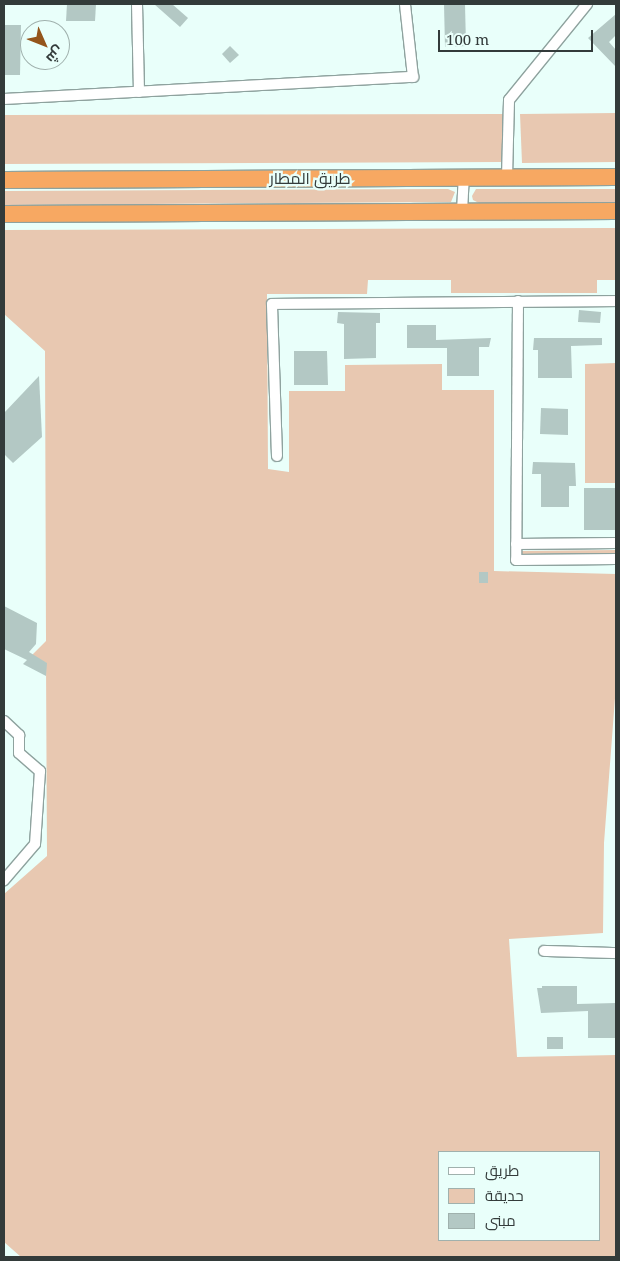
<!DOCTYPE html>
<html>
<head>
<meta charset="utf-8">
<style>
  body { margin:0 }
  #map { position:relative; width:620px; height:1261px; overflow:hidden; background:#e9fffa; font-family:"Noto Serif",Cairo,serif }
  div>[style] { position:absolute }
  .green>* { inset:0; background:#e8c8b1 }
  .building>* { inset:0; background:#b3c8c4 }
  .roads { filter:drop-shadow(1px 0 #8ea29e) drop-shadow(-1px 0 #8ea29e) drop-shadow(0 1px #8ea29e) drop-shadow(0 -1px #8ea29e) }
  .minor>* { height:10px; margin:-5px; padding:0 5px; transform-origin:5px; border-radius:5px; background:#fff }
  .trunk>* { height:16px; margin:-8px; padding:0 8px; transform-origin:8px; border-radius:8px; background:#f7a862 }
  span { translate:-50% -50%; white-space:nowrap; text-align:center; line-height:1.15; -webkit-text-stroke:4.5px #e9fffa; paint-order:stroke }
  .street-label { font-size:16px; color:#333b3a }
  .frame { position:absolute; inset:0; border:5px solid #333b3a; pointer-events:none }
  .legend { position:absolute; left:438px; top:1151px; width:162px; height:90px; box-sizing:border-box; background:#e9fffa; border:1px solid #a0b1ad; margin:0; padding:6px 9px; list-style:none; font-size:15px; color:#333b3a }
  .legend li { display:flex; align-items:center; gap:10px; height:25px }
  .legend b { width:25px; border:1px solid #a0b1ad }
  .north { position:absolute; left:20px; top:20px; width:50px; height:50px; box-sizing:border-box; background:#e9fffa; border:1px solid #a0b1ad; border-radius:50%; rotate:134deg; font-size:14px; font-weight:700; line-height:20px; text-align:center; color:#333b3a }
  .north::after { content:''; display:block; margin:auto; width:18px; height:22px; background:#94551b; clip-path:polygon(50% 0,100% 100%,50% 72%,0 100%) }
  .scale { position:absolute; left:438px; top:30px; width:155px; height:22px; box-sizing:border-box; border:2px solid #333b3a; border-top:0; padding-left:6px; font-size:15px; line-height:18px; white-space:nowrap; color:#333b3a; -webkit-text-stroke:4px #e9fffa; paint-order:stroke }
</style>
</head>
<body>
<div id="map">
  <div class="green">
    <div style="clip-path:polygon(616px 113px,616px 162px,522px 163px,520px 114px)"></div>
    <div style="clip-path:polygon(504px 114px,502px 162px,4px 164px,4px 115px)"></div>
    <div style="clip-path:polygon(448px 189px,455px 192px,451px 202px,4px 205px,4px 191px)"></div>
    <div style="clip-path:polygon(476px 189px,616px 189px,616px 202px,479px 203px,473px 200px,472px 196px)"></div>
    <div style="clip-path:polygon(evenodd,616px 228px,616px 280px,597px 280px,597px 293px,451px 293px,451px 280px,368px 280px,367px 294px,267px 294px,268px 469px,289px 472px,289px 391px,345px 391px,345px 365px,442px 364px,442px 390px,494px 390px,494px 571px,616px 574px,616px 685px,604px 843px,603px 933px,509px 939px,517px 1057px,616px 1055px,616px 1257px,21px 1257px,4px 1242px,4px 894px,47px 856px,46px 663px,32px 655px,46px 641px,45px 351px,4px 314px,4px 230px,616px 228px,439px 1152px,599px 1152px,599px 1240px,439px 1240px,439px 1152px)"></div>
    <div style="clip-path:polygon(616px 363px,616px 483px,585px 483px,585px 364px)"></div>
    <div style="clip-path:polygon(616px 550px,616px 553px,520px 554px,520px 551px)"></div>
  </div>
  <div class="building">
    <div style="clip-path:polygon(67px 4px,96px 4px,95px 21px,66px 21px)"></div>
    <div style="clip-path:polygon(154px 4px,172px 4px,188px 18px,180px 27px)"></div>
    <div style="clip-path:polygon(444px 4px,465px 4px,466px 46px,445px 47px)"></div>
    <div style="clip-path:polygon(616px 14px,616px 35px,609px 42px,616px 50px,616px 67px,588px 38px)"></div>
    <div style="clip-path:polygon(4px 25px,21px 25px,20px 75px,4px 75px)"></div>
    <div style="clip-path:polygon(230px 46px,239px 55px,230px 63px,222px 54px)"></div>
    <div style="clip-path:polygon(579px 310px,601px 312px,600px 323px,578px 322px)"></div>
    <div style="clip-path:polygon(338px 312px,380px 313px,380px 323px,376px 323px,376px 358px,344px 359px,344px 324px,337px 323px)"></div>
    <div style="clip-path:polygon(407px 325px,436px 325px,436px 340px,491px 338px,489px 347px,479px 347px,479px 376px,447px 376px,447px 348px,407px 348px)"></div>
    <div style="clip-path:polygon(534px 338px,602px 338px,602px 345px,571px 346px,572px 378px,538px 378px,538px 350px,533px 350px)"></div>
    <div style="clip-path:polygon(294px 351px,327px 351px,328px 385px,294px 385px)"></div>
    <div style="clip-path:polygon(39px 376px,42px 437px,13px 463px,4px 454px,4px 413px)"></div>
    <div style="clip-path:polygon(541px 408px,568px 409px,568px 435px,540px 434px)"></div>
    <div style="clip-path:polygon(533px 462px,575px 463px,576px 486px,569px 486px,569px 507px,541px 507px,541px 474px,532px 474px)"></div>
    <div style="clip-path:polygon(584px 488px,616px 488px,616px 530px,584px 530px)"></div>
    <div style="clip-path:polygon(479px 572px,488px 572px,488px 583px,479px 583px)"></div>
    <div style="clip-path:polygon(4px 606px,37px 623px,36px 644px,29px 652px,47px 663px,46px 676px,23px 664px,27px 660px,4px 649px)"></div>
    <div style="clip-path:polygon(542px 986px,577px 986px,577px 1004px,616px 1003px,616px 1038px,588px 1038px,588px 1011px,541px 1013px,537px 988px,542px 988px)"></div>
    <div style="clip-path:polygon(547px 1037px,563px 1037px,563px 1049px,547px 1049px)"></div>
  </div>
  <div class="roads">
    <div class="minor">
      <div style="left:137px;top:4px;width:88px;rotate:88.7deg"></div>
      <div style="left:4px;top:99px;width:410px;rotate:-3.1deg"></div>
      <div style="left:413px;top:77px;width:73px;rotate:-96.3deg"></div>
      <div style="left:507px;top:177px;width:77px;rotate:-88.5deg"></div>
      <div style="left:509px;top:100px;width:124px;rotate:-50.9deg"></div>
      <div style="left:462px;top:212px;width:34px;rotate:-87deg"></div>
      <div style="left:518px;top:301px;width:259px;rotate:90.4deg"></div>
      <div style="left:516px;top:560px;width:100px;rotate:-0.6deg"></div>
      <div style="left:277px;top:456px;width:152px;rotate:-91.9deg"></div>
      <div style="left:272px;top:304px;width:344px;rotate:-0.5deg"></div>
      <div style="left:516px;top:544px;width:100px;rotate:-0.6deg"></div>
      <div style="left:4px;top:721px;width:21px;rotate:43deg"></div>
      <div style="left:19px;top:735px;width:18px;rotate:90deg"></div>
      <div style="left:19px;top:753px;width:28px;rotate:41deg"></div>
      <div style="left:40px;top:771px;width:73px;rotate:93.9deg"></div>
      <div style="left:35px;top:844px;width:48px;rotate:130.7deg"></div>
      <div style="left:544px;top:951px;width:72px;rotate:1.6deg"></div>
    </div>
    <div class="trunk">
      <div style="left:4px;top:180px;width:612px;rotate:-0.28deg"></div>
      <div style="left:4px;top:214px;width:612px;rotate:-0.28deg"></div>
    </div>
  </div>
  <div class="street-label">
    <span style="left:310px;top:178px">طريق المطار</span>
  </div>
  <div class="frame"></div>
  <ul class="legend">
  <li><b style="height:6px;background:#fff"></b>طريق</li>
  <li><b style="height:14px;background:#e8c8b1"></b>حديقة</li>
  <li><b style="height:14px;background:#b3c8c4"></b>مبنى</li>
  </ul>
  <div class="north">ش</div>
  <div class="scale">100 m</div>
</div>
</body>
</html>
